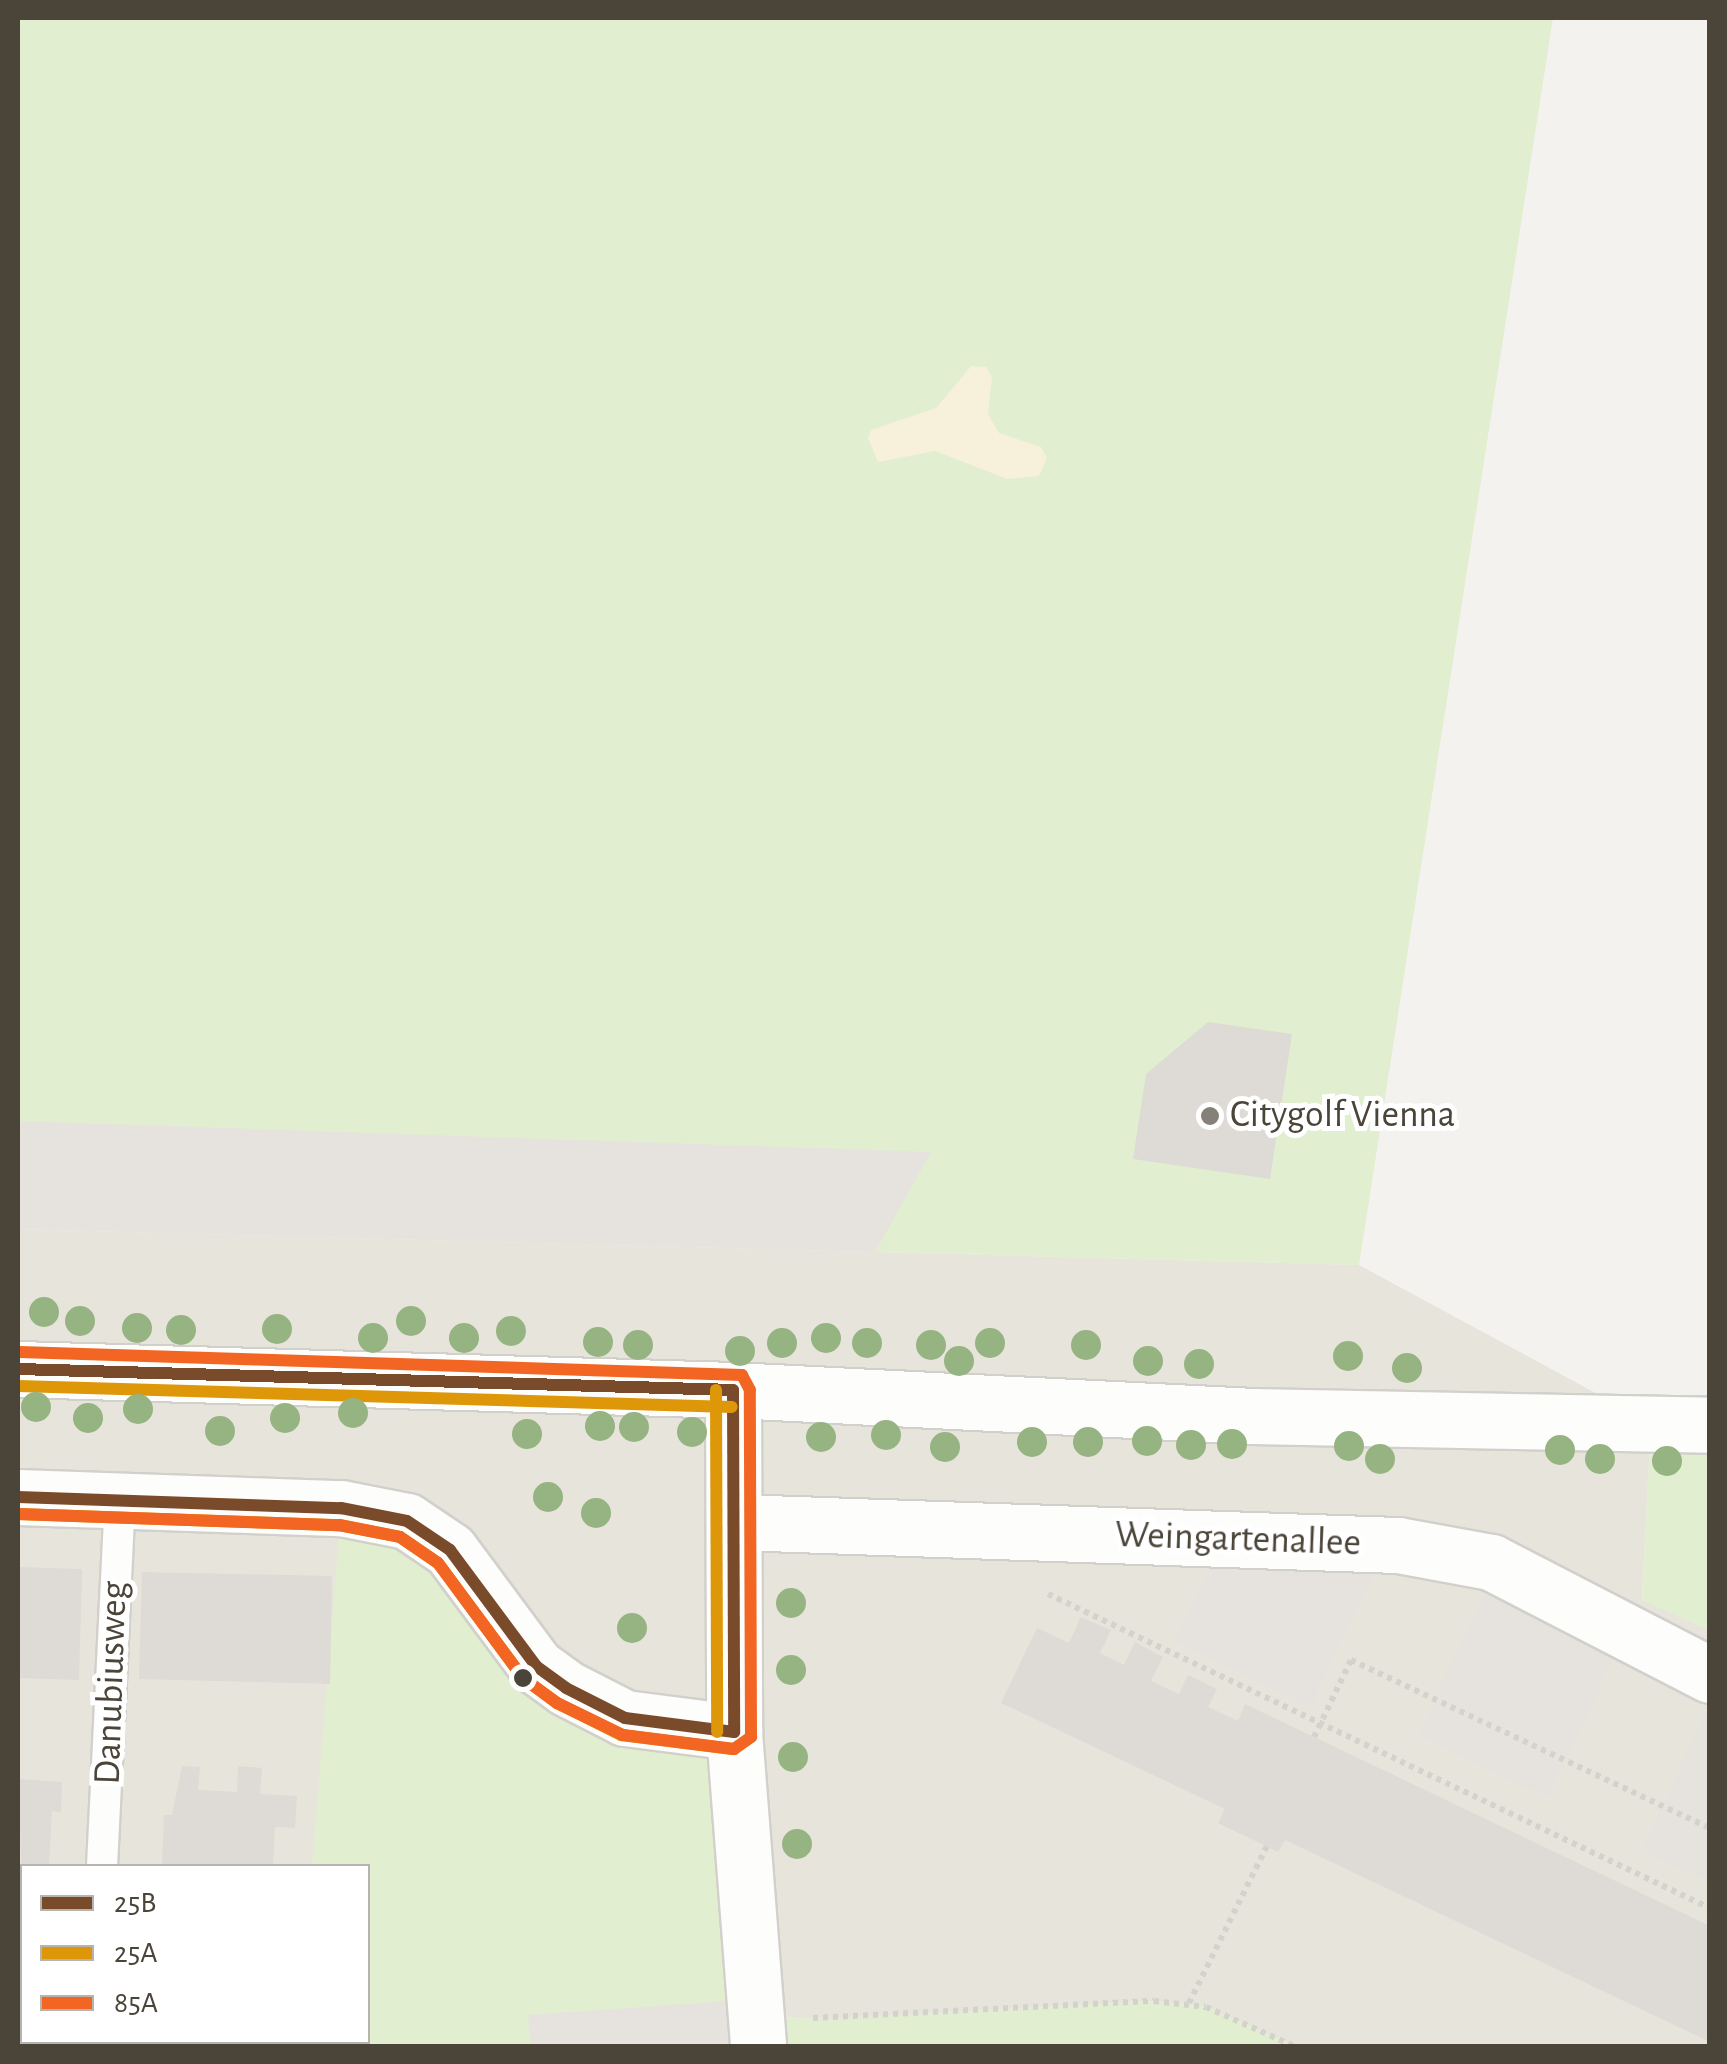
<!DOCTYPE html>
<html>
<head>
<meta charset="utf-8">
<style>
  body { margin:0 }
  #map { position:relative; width:1727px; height:2064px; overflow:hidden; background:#f4f2ee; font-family:"Alegreya Sans",sans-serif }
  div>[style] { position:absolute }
  .residential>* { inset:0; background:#e7e4dc }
  .green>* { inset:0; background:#e1eecf }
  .sand>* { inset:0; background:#f7f0da }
  .parking>* { inset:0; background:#e6e3df }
  .building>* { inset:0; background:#dedbd6 }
  .path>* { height:6px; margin-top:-3px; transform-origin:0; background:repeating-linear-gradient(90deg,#d3d2cc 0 5px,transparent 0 10px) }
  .roads { filter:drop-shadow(2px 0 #d2d0cb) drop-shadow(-2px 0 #d2d0cb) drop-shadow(0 2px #d2d0cb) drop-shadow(0 -2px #d2d0cb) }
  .lane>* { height:30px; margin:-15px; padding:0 15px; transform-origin:15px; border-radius:15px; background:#fdfdfc }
  .street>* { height:55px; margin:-27.5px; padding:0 27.5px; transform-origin:27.5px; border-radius:27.5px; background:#fdfdfc }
  .bus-1>* { height:12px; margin:-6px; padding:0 6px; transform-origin:6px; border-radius:6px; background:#7a4b2a }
  .bus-2>* { height:12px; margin:-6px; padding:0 6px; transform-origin:6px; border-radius:6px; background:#dd9709 }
  .bus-3>* { height:12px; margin:-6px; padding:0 6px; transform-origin:6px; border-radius:6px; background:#f26522 }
  .trees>* { width:30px; height:30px; margin:-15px; border-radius:50%; background:#96b382 }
  .dots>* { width:28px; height:28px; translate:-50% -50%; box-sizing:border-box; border:5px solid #fff; border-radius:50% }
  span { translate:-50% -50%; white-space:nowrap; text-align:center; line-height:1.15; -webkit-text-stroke:10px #fff; paint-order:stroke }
  .poi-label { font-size:38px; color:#4b4439 }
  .left { translate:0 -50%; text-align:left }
  .street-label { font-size:38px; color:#4b4439 }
  .frame { position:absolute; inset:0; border:20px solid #4b4439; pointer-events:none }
  .legend { position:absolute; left:20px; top:1864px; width:350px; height:180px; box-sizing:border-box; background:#fff; border:2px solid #b7b4b0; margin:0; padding:12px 18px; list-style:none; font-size:30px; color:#4b4439 }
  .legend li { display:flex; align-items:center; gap:20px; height:50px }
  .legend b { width:50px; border:2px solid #b7b4b0 }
</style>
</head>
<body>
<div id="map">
  <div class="residential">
    <div style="clip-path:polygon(18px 1229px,1359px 1265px,1651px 1423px,1642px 1599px,1709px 1630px,1709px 2046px,1294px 2046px,1206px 2007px,1154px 2001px,831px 2019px,756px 2016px,330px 1684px,312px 1866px,22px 1866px,22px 2042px,295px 2042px,294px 2046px,18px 2046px)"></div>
  </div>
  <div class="green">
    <div style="clip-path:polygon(18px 18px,1553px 18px,1359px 1265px,18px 1229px)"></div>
    <div style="clip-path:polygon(1651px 1423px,1709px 1425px,1709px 1630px,1642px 1600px)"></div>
    <div style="clip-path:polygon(341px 1508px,407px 1521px,536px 1666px,734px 1732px,757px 2016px,831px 2019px,1154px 2001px,1206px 2007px,1294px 2046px,294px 2046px,368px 2042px,368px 1866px,312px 1866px)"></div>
  </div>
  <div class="sand">
    <div style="clip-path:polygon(971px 366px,986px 367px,992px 377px,988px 414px,999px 433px,1041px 447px,1047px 458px,1039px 476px,1007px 479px,935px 451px,878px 462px,868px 438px,871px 430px,936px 408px)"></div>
  </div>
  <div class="parking">
    <div style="clip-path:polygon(18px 1121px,931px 1152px,875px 1252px,18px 1229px)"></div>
    <div style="clip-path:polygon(1211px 1564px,1375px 1571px,1311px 1707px,1174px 1641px)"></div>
    <div style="clip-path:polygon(1484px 1593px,1615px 1655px,1549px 1798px,1418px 1736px)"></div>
    <div style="clip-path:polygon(1709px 1704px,1709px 1882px,1642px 1851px)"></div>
    <div style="clip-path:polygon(784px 1997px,788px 2046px,531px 2046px,528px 2015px)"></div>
  </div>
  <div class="building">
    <div style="clip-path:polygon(1208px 1022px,1292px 1034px,1270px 1179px,1133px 1159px,1146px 1074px)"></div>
    <div style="clip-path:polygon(18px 1567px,82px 1569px,79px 1680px,18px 1678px)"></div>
    <div style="clip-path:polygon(142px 1572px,332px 1576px,330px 1684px,139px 1679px)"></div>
    <div style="clip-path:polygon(1081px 1617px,1111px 1630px,1100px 1653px,1124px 1665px,1135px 1642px,1163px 1657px,1151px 1681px,1179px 1694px,1188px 1675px,1217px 1689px,1208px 1707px,1238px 1721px,1245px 1704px,1710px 1926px,1710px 2042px,1285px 1840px,1278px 1852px,1218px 1823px,1225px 1809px,1001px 1703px,1037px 1628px,1069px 1643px)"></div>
    <div style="clip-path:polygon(182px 1766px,200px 1767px,198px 1790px,237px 1792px,238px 1766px,262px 1768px,260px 1794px,297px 1796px,295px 1828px,275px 1827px,273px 1866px,162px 1866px,164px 1815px,172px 1815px)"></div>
    <div style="clip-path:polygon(18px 1779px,62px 1782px,61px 1812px,52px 1811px,49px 1866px,22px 1866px,22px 1881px)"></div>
    <div style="clip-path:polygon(18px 1895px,22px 1895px,22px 1990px,18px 1989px)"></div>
    <div style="clip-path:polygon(166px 2042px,280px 2042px,166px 2046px)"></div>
  </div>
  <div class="path">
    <div style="left:1048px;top:1594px;width:733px;rotate:25.38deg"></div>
    <div style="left:1314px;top:1737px;width:85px;rotate:-64.3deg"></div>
    <div style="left:1351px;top:1660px;width:396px;rotate:25.1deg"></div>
    <div style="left:1189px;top:2003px;width:175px;rotate:-63.6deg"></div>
    <div style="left:813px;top:2018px;width:341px;rotate:-2.9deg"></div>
    <div style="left:1154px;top:2001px;width:52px;rotate:6.6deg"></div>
    <div style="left:1206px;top:2007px;width:96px;rotate:23.9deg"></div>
  </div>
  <div class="roads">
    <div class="lane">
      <div style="left:102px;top:1866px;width:366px;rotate:-87.2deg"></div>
      <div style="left:87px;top:2046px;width:4px;rotate:-76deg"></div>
    </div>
    <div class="street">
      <div style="left:18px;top:1369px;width:715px;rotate:1.68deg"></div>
      <div style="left:733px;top:1390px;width:521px;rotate:2.86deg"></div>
      <div style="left:1253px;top:1416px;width:457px;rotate:1.1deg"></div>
      <div style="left:733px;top:1390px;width:342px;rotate:89.8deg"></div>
      <div style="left:734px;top:1732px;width:315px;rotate:85.6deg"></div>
      <div style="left:18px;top:1497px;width:323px;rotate:2deg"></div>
      <div style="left:341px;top:1508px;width:67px;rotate:11.1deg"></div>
      <div style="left:407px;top:1521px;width:52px;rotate:34deg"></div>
      <div style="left:450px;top:1550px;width:144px;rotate:53.4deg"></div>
      <div style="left:536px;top:1666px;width:37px;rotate:36deg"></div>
      <div style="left:566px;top:1688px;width:66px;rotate:27deg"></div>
      <div style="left:625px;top:1718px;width:110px;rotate:7.3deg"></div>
      <div style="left:738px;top:1522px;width:660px;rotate:2deg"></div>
      <div style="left:1398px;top:1545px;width:95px;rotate:10.4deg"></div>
      <div style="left:1491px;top:1562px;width:246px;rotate:27.3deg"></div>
    </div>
  </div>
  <div class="bus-1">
    <div style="left:18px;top:1369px;width:715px;rotate:1.68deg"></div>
    <div style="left:733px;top:1390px;width:342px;rotate:89.8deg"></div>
    <div style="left:18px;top:1497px;width:323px;rotate:2deg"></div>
    <div style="left:341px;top:1508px;width:67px;rotate:11.1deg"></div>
    <div style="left:407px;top:1521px;width:52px;rotate:34deg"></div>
    <div style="left:450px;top:1550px;width:144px;rotate:53.4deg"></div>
    <div style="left:536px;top:1666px;width:37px;rotate:36deg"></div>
    <div style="left:566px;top:1688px;width:66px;rotate:27deg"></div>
    <div style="left:625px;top:1718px;width:110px;rotate:7.3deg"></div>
  </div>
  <div class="bus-2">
    <div style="left:18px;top:1386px;width:714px;rotate:1.68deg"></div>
    <div style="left:716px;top:1390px;width:342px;rotate:89.8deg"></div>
    <div style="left:18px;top:1514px;width:321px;rotate:2deg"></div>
    <div style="left:339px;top:1525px;width:62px;rotate:11.1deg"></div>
    <div style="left:400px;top:1537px;width:46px;rotate:34.4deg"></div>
    <div style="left:438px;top:1563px;width:143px;rotate:53.5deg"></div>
    <div style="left:523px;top:1678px;width:42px;rotate:36.3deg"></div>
    <div style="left:557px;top:1703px;width:72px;rotate:26.6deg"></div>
    <div style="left:621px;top:1735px;width:112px;rotate:7.2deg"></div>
  </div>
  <div class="bus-3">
    <div style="left:18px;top:1514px;width:321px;rotate:2deg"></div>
    <div style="left:339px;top:1525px;width:62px;rotate:11.1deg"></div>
    <div style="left:400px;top:1537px;width:46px;rotate:34.4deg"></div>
    <div style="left:438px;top:1563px;width:143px;rotate:53.5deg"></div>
    <div style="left:523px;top:1678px;width:42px;rotate:36.3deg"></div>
    <div style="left:557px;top:1703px;width:73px;rotate:25.9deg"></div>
    <div style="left:623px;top:1735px;width:112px;rotate:7.2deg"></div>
    <div style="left:734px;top:1749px;width:21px;rotate:-35deg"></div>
    <div style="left:751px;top:1737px;width:347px;rotate:-90.2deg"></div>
    <div style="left:750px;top:1390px;width:17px;rotate:-118deg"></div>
    <div style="left:742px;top:1375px;width:723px;rotate:-178.18deg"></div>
  </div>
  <div class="trees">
    <div style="left:44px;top:1312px"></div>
    <div style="left:80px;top:1321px"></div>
    <div style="left:411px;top:1321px"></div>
    <div style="left:137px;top:1328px"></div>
    <div style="left:277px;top:1329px"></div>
    <div style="left:181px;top:1330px"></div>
    <div style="left:511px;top:1331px"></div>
    <div style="left:373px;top:1338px"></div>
    <div style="left:464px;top:1338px"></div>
    <div style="left:826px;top:1338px"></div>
    <div style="left:598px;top:1342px"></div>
    <div style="left:782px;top:1343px"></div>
    <div style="left:867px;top:1343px"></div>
    <div style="left:990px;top:1343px"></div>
    <div style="left:638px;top:1345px"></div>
    <div style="left:931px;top:1345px"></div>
    <div style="left:1086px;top:1345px"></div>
    <div style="left:740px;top:1351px"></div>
    <div style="left:1348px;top:1356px"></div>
    <div style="left:959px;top:1361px"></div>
    <div style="left:1148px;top:1361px"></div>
    <div style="left:1199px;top:1364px"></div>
    <div style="left:1407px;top:1368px"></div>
    <div style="left:36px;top:1407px"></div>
    <div style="left:138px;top:1409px"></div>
    <div style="left:353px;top:1413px"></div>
    <div style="left:88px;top:1418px"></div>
    <div style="left:285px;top:1418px"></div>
    <div style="left:600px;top:1426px"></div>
    <div style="left:634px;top:1427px"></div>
    <div style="left:220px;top:1431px"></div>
    <div style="left:692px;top:1432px"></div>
    <div style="left:527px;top:1434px"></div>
    <div style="left:886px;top:1435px"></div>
    <div style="left:821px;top:1437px"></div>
    <div style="left:1147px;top:1441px"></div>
    <div style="left:1032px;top:1442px"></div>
    <div style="left:1088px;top:1442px"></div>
    <div style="left:1232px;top:1444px"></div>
    <div style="left:1191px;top:1445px"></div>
    <div style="left:1349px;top:1446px"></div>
    <div style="left:945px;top:1447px"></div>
    <div style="left:1560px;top:1450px"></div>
    <div style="left:1380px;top:1459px"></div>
    <div style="left:1600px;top:1459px"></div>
    <div style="left:1667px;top:1461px"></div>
    <div style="left:548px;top:1497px"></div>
    <div style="left:596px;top:1513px"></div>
    <div style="left:791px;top:1603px"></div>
    <div style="left:632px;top:1628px"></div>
    <div style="left:791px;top:1670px"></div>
    <div style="left:793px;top:1757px"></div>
    <div style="left:797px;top:1844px"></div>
  </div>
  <div class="dots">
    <div style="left:1210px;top:1116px;background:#868178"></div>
    <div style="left:523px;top:1678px;background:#4b4439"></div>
  </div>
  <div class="poi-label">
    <span class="left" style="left:1230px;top:1116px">Citygolf Vienna</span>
  </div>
  <div class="street-label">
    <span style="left:1238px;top:1540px;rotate:2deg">Weingartenallee</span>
    <span style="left:112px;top:1683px;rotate:-88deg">Danubiusweg</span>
  </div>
  <div class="frame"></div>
  <ul class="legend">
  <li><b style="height:12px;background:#7a4b2a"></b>25B</li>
  <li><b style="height:12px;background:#dd9709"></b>25A</li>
  <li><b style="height:12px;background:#f26522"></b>85A</li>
  </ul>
</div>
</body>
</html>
